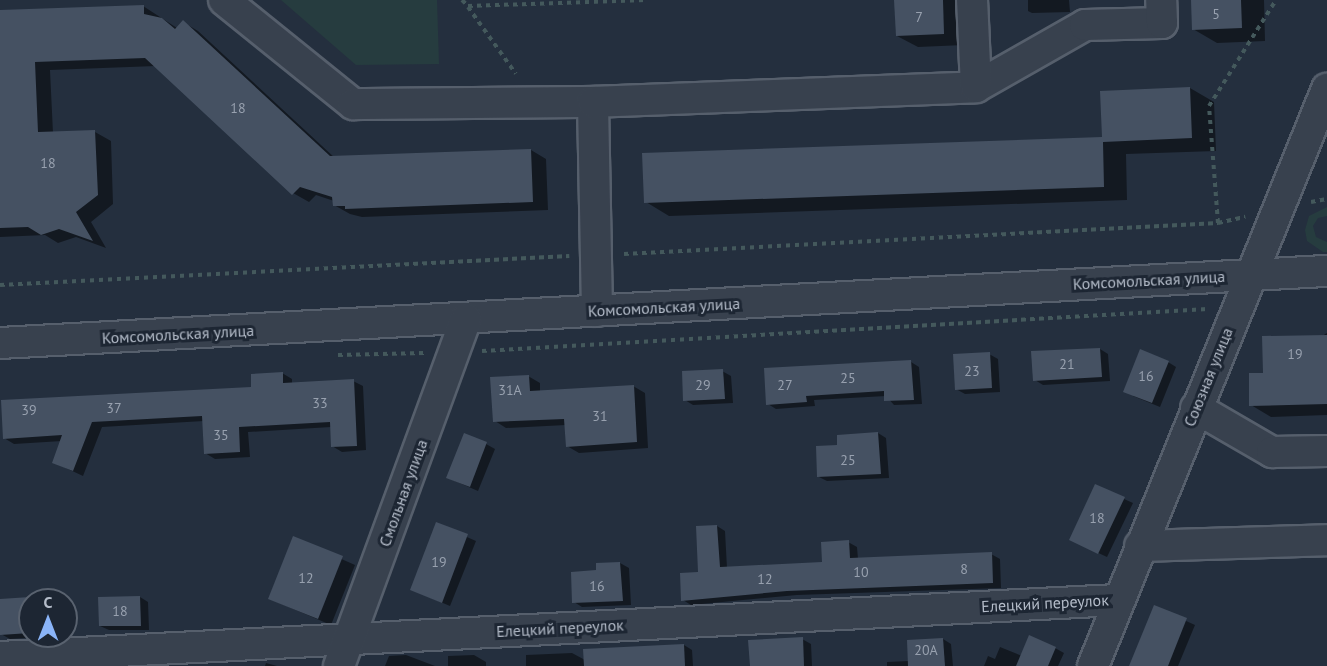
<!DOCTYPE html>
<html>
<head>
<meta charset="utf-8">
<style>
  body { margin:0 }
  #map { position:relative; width:1327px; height:666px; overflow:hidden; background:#242f3e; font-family:"PT Sans",sans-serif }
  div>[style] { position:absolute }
  .green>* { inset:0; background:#263c3f }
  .shadow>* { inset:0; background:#0007 }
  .building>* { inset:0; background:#455162 }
  .path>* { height:4px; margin-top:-2px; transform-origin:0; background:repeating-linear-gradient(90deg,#44595c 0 4.5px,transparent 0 9px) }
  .roads { filter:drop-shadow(2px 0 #565f6c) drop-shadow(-2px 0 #565f6c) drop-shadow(0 2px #565f6c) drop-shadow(0 -2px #565f6c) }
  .minor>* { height:30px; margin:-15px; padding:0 15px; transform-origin:15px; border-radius:15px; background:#38414e }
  span { translate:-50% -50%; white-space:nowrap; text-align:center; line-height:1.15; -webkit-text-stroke:6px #1d2633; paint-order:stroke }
  .number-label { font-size:14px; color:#98a1af }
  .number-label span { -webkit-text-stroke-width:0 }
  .street-label { font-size:16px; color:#b4bcc9 }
  .north { position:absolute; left:18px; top:588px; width:60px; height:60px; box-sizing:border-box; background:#1d2633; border:2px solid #59626f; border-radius:50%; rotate:0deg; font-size:16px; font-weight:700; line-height:24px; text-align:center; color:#b4bcc9 }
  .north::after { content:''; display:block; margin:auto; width:21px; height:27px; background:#8ab4f8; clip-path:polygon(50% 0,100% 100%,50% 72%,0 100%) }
</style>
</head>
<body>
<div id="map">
  <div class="green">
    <div style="clip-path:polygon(281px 0,437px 0,439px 64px,356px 65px)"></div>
    <div style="clip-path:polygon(1327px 207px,1327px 216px,1318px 218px,1313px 226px,1316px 237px,1327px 242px,1327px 252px,1323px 252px,1307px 241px,1305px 230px,1309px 216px)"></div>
  </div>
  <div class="shadow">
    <div style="clip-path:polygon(896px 0,963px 0,964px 45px,918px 47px,897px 36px)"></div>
    <div style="clip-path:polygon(1028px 0,1069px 0,1070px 12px,1032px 13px,1028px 11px)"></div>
    <div style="clip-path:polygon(1192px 0,1264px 0,1265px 41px,1217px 43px,1193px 29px)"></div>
    <div style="clip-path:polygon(143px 6px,177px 28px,183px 22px,198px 31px,335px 158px,531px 150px,546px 159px,548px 210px,362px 217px,350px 214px,334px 205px,334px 201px,316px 195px,309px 202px,293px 193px,156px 66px,50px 70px,53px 133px,95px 132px,111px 141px,113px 204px,91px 222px,106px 248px,76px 237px,58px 243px,45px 235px,0 237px,0 12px)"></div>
    <div style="clip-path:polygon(1190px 88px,1214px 102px,1216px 151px,1126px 154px,1127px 200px,669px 216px,646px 202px,1104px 138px)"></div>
    <div style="clip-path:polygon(1327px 333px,1327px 415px,1271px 417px,1251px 405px,1264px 374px)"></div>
    <div style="clip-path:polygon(1100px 349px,1108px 354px,1110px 381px,1043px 385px,1035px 380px)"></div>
    <div style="clip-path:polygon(989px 354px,998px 359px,1000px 392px,965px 394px,956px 389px)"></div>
    <div style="clip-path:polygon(911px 362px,919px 367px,922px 404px,894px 405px,886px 396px,814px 400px,815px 406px,776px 409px,768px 404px)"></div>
    <div style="clip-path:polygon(1168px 362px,1176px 367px,1160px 407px,1133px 396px)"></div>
    <div style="clip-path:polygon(722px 371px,731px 376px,733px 403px,693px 405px,685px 400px)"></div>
    <div style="clip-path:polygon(282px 373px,292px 379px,292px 384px,353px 381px,363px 386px,366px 450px,342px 452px,332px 446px,331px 427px,248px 432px,250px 457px,215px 459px,205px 453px,204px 421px,102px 427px,83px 476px,53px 462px,62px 441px,14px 444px,4px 438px,253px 389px)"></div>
    <div style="clip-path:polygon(528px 376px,540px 383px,540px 392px,633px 386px,645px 393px,648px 448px,579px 453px,567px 446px,566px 425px,506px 428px,495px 421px)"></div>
    <div style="clip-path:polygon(878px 433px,886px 438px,889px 478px,827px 481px,819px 477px,839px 446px)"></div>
    <div style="clip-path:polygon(486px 444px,495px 449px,478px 491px,448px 478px)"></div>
    <div style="clip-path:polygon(1124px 499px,1133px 503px,1107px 557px,1079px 544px)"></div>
    <div style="clip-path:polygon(437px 524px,476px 541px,450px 606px,412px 590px)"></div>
    <div style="clip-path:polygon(717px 526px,725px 531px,727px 568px,823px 564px,848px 542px,857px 547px,858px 559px,991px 554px,1000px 559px,1001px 588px,797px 595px,691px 605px,683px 600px,700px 573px)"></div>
    <div style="clip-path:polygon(294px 538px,355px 565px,331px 625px,270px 599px)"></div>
    <div style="clip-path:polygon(620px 563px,629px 568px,631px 605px,582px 607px,574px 602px,598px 572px,597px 564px)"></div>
    <div style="clip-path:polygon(54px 597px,58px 600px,30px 600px,30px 636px,53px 636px,10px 639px,1px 634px,0 601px)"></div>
    <div style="clip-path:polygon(140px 597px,148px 602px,149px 630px,109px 630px,100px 626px)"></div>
    <div style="clip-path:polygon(1155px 607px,1195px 625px,1178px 666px,1130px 666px)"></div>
    <div style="clip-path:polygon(802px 639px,811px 644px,812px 666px,751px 666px)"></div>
    <div style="clip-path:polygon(943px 639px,951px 644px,953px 666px,887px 666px,887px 662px,909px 661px)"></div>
    <div style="clip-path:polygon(684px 645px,692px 650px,693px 666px,621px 666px)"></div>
    <div style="clip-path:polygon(1000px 647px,1022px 656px,1055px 648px,1064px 653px,1058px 666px,984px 666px,988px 656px,995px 659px)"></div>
    <div style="clip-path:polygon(572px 653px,585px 660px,585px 666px,526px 666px,526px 655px)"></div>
    <div style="clip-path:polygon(406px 655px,435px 666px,385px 666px,389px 656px)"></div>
    <div style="clip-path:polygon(474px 655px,486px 662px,486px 666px,448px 666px,448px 656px)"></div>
    <div style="clip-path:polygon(266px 663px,277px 666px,265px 666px)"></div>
  </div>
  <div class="building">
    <div style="clip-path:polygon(894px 0,943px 0,944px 34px,896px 36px)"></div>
    <div style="clip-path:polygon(1191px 0,1241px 0,1242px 28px,1192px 30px)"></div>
    <div style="clip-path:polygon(144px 5px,144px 14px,162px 18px,175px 29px,183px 20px,330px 156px,531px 149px,533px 202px,345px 209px,345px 206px,333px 206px,332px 197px,300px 187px,292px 195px,145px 58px,35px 62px,38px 132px,95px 130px,98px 195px,76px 212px,93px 241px,59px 229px,41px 235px,28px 227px,0 228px,0 10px)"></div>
    <div style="clip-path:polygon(1190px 87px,1192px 138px,1103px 142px,1104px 187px,644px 203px,642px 153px,1102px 137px,1100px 91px)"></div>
    <div style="clip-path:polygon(1327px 335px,1327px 404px,1249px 406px,1249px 373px,1263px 373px,1262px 336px)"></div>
    <div style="clip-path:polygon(1100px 348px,1102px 377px,1033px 381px,1031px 351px)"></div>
    <div style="clip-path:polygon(1140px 349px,1169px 361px,1152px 403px,1123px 392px)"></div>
    <div style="clip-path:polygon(990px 352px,992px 388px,955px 390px,953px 354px)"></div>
    <div style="clip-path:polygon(911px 360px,914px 400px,884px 401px,884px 391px,806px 396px,807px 402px,766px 405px,764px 368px)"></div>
    <div style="clip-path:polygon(723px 369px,725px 399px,683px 401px,682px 371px)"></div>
    <div style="clip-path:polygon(283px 372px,283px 383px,354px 379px,357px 446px,331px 447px,330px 422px,239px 427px,240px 452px,204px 454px,202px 416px,92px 422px,73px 471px,52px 463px,62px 435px,3px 439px,1px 400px,251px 387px,251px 374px)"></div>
    <div style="clip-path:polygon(529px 375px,530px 391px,634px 385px,637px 442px,566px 447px,564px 419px,493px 422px,490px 377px)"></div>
    <div style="clip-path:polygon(878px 432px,881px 474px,817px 477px,816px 446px,837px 445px,837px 435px)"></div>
    <div style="clip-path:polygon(464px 433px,487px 442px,470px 487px,446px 478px)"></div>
    <div style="clip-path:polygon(1095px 484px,1125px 497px,1098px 554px,1069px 540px)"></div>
    <div style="clip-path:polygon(436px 522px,468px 534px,442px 603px,410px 590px)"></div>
    <div style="clip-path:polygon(717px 525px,720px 567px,822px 562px,821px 542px,849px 540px,850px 558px,992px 552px,993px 583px,787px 591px,681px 601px,680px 573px,698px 572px,696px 526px)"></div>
    <div style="clip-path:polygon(293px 536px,343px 556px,318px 619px,268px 599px)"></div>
    <div style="clip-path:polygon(620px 562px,623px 601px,572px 603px,571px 572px,596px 570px,596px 563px)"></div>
    <div style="clip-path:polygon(140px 596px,141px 626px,99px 626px,98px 597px)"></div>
    <div style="clip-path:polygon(30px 597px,30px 633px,0 635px,0 599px)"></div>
    <div style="clip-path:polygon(1154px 605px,1187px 618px,1168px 666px,1129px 666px)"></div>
    <div style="clip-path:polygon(1029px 635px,1056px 647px,1048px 666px,1016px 666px)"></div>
    <div style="clip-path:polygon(803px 637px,804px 666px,750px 666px,748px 640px)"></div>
    <div style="clip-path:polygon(943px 638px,945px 666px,908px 666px,907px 640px)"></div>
    <div style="clip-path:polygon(684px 644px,685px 666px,584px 666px,583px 649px)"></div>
  </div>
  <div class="path">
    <div style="left:462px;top:0;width:8px;rotate:45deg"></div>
    <div style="left:468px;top:6px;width:178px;rotate:-1.9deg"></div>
    <div style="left:468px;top:7px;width:82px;rotate:54.4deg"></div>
    <div style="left:1311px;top:202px;width:16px;rotate:-11deg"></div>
    <div style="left:1218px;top:223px;width:117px;rotate:-94.4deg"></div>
    <div style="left:1209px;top:106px;width:125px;rotate:-57.7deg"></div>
    <div style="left:624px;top:254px;width:595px;rotate:-2.99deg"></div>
    <div style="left:1218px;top:223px;width:28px;rotate:-13deg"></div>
    <div style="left:0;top:285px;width:570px;rotate:-2.92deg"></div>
    <div style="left:482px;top:351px;width:727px;rotate:-3.31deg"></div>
    <div style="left:338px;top:355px;width:86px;rotate:-1.3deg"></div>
  </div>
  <div class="roads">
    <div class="minor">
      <div style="left:224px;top:0;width:166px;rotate:38.9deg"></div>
      <div style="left:353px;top:104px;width:240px;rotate:-0.5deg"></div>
      <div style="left:976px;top:87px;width:125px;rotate:-29.6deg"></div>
      <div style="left:1085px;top:25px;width:77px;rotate:-1.5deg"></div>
      <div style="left:1162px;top:23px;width:23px;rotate:-92deg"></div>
      <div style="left:597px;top:311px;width:209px;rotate:-91.1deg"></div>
      <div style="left:593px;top:102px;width:383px;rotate:-2.2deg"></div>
      <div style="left:976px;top:87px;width:87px;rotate:-92.6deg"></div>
      <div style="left:0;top:343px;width:1329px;rotate:-3.11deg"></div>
      <div style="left:1196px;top:408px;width:88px;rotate:30.1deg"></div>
      <div style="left:1272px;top:452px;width:55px;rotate:-1deg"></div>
      <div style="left:1140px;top:546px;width:187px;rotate:-1.8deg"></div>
      <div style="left:0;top:657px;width:1120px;rotate:-2.92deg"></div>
      <div style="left:339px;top:666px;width:370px;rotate:-69.9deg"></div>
      <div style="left:1093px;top:666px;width:623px;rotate:-67.93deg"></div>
    </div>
  </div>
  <div class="number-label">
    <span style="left:1216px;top:14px">5</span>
    <span style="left:919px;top:17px">7</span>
    <span style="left:238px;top:108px">18</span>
    <span style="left:48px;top:163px">18</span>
    <span style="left:1295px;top:354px">19</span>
    <span style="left:1067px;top:364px">21</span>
    <span style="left:972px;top:371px">23</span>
    <span style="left:1146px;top:376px">16</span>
    <span style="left:848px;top:378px">25</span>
    <span style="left:703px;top:385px">29</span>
    <span style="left:785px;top:385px">27</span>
    <span style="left:510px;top:390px">31А</span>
    <span style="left:320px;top:403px">33</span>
    <span style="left:114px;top:408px">37</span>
    <span style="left:29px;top:410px">39</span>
    <span style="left:600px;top:416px">31</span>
    <span style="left:221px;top:435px">35</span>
    <span style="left:848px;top:460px">25</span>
    <span style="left:1097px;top:518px">18</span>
    <span style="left:439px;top:562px">19</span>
    <span style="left:964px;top:569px">8</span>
    <span style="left:861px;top:572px">10</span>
    <span style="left:306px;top:578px">12</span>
    <span style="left:765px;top:579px">12</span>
    <span style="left:597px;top:586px">16</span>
    <span style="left:120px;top:611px">18</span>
    <span style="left:926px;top:650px">20А</span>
  </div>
  <div class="street-label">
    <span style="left:1149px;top:280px;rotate:-3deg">Комсомольская улица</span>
    <span style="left:664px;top:307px;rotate:-3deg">Комсомольская улица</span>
    <span style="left:178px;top:334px;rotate:-3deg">Комсомольская улица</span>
    <span style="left:1208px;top:377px;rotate:-68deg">Союзная улица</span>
    <span style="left:403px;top:493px;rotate:-70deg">Смольная улица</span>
    <span style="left:1045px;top:603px;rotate:-3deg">Елецкий переулок</span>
    <span style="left:560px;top:628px;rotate:-3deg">Елецкий переулок</span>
  </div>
  <div class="north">С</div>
</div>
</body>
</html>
